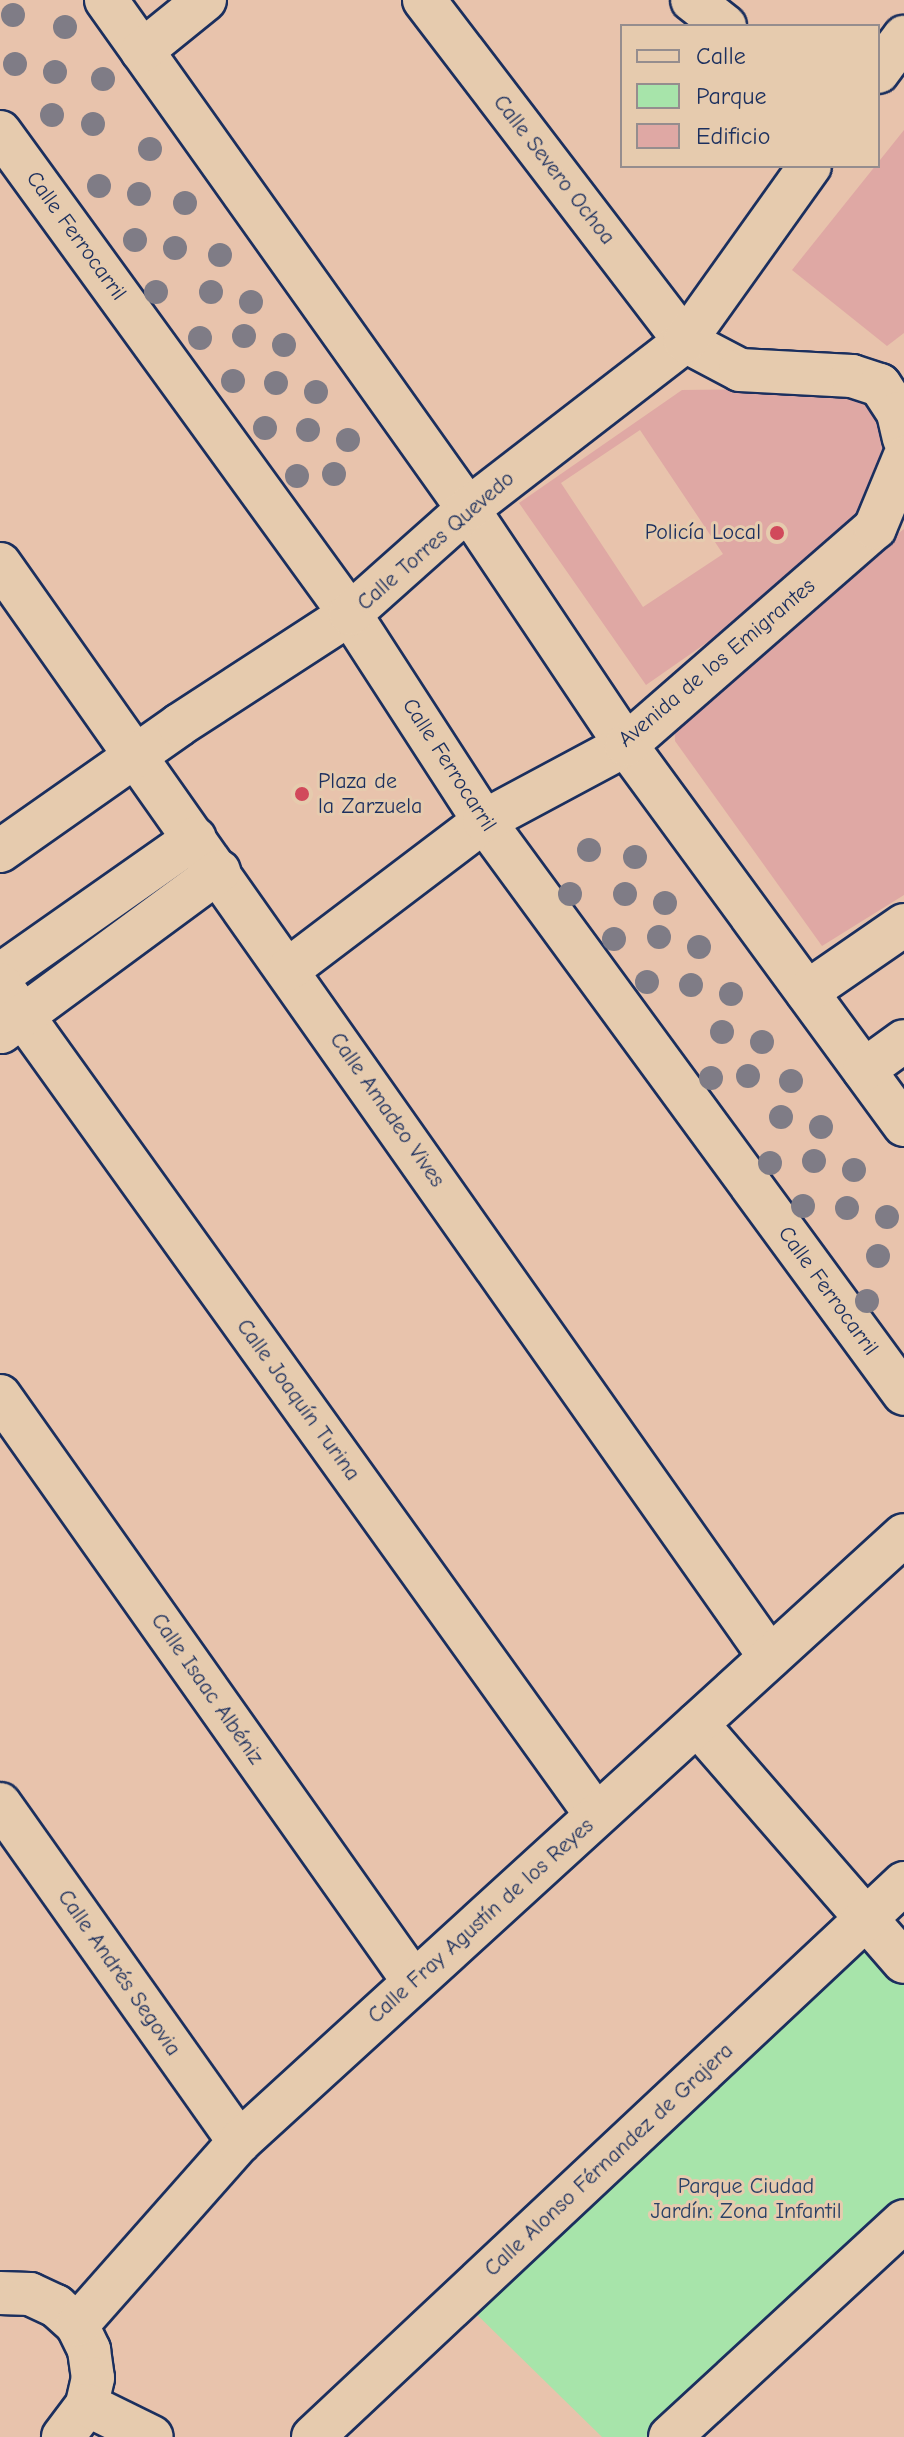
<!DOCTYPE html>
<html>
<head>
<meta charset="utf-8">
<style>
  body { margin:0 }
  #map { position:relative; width:904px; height:2437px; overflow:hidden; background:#e8c3ac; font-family:"Comic Neue",sans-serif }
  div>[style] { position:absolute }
  .green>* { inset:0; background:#a7e4aa }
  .building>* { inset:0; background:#dfa8a4 }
  .roads { filter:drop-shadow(2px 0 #1b2f5e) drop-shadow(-2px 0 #1b2f5e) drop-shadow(0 2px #1b2f5e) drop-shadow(0 -2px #1b2f5e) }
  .minor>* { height:42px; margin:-21px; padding:0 21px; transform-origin:21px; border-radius:21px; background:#e6cbae }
  .trees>* { width:24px; height:24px; margin:-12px; border-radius:50%; background:#7f7c86 }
  .dots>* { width:22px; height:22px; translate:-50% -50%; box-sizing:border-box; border:4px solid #e6cbae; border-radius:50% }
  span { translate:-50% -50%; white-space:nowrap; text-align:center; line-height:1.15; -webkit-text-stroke:6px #e6cbae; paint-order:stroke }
  .street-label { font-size:22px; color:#1b2f5e }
  .poi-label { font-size:22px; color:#1b2f5e }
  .right { translate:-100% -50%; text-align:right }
  .left { translate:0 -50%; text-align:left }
  .park-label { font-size:22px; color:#294166 }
  .legend { position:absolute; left:620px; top:24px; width:260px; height:144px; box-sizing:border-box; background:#e6cbae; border:2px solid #958d8e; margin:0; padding:10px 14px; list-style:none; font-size:24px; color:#1b2f5e }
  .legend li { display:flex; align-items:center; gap:16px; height:40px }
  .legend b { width:40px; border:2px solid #958d8e }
</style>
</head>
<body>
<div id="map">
  <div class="green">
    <div style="clip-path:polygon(865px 1919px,904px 1962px,904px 2221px,670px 2437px,602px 2437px,461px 2299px)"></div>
  </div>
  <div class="building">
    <div style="clip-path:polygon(904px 130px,904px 333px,887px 346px,792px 270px)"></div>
    <div style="clip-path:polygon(evenodd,841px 388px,866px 393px,891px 443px,864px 513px,814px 568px,646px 685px,519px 503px,682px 390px,841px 388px,640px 430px,723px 554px,643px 607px,561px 483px,640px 430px)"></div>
    <div style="clip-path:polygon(904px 529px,904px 895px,822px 946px,675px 741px,674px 703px)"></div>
  </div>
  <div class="roads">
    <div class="minor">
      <div style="left:106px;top:0;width:625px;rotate:54.58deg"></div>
      <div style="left:468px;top:509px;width:284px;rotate:56.2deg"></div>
      <div style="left:626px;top:745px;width:471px;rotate:53.8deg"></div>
      <div style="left:424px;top:0;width:429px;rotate:52.6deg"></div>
      <div style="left:685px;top:341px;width:62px;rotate:27.8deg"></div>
      <div style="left:740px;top:370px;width:112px;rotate:3.1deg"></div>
      <div style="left:852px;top:376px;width:29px;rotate:18deg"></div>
      <div style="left:692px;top:0;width:42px;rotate:38.2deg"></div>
      <div style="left:142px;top:51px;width:81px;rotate:-39deg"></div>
      <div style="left:878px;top:72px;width:44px;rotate:-53.4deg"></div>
      <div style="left:0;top:132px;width:596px;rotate:54.02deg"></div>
      <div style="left:350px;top:614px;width:247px;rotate:57.1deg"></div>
      <div style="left:484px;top:821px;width:710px;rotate:53.76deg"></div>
      <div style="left:880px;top:385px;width:33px;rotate:57deg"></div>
      <div style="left:898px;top:413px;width:26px;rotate:77deg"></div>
      <div style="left:0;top:564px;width:1337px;rotate:54.84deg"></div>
      <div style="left:0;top:851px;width:219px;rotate:-35.1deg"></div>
      <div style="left:179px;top:725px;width:204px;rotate:-33deg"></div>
      <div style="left:350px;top:614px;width:158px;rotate:-41.7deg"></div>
      <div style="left:468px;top:509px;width:274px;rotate:-37.7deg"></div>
      <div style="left:685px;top:341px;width:215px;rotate:-54.5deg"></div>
      <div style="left:289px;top:969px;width:245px;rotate:-37.2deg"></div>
      <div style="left:484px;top:821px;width:161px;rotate:-28.2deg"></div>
      <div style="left:626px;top:745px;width:330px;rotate:-41.1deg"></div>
      <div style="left:875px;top:528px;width:76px;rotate:-67.5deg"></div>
      <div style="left:0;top:975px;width:238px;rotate:-35.1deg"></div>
      <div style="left:0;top:984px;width:1023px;rotate:54.35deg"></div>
      <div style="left:807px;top:992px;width:118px;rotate:-34.6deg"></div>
      <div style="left:1px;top:1032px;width:271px;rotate:-36.4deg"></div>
      <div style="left:864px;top:1070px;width:49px;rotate:-35.9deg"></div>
      <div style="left:0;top:1396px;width:717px;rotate:54.76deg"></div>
      <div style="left:697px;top:1724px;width:315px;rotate:49deg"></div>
      <div style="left:0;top:1804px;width:414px;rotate:54.7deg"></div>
      <div style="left:0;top:2293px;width:30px;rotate:2deg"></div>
      <div style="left:30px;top:2294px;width:29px;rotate:25deg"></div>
      <div style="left:56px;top:2306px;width:28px;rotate:42deg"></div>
      <div style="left:77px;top:2325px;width:28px;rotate:64deg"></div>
      <div style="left:89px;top:2350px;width:28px;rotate:82deg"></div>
      <div style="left:93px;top:2378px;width:28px;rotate:103deg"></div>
      <div style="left:87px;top:2405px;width:40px;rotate:127deg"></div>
      <div style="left:77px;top:2325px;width:244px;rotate:-48.5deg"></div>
      <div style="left:239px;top:2142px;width:900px;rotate:-42.39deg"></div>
      <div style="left:87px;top:2405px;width:72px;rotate:26.2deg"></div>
      <div style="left:313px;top:2437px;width:810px;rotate:-43.15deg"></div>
      <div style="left:670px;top:2437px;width:318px;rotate:-42.7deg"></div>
    </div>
  </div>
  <div class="trees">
    <div style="left:13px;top:15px"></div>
    <div style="left:65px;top:27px"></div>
    <div style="left:15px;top:64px"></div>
    <div style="left:55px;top:72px"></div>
    <div style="left:103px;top:79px"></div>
    <div style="left:52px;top:115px"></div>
    <div style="left:93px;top:124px"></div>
    <div style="left:150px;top:149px"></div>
    <div style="left:99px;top:186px"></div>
    <div style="left:139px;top:194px"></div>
    <div style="left:185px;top:203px"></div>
    <div style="left:135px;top:240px"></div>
    <div style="left:175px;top:248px"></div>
    <div style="left:220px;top:255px"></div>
    <div style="left:156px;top:292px"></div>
    <div style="left:211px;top:292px"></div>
    <div style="left:251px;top:302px"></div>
    <div style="left:244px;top:336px"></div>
    <div style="left:200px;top:338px"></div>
    <div style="left:284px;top:345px"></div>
    <div style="left:233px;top:381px"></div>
    <div style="left:276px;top:383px"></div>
    <div style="left:316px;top:392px"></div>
    <div style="left:265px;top:428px"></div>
    <div style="left:308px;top:430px"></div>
    <div style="left:348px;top:440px"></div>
    <div style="left:334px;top:474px"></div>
    <div style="left:297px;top:476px"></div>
    <div style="left:589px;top:850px"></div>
    <div style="left:635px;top:857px"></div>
    <div style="left:570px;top:894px"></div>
    <div style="left:625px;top:894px"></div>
    <div style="left:665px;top:903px"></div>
    <div style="left:659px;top:937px"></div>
    <div style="left:614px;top:939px"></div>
    <div style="left:699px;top:947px"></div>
    <div style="left:647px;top:982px"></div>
    <div style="left:691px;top:985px"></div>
    <div style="left:731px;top:994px"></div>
    <div style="left:722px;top:1032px"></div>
    <div style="left:762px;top:1042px"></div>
    <div style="left:748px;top:1076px"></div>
    <div style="left:711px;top:1078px"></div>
    <div style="left:791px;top:1081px"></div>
    <div style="left:781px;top:1117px"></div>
    <div style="left:821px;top:1127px"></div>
    <div style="left:814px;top:1161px"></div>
    <div style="left:770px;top:1163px"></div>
    <div style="left:854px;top:1170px"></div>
    <div style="left:803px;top:1206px"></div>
    <div style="left:847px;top:1208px"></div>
    <div style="left:887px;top:1217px"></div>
    <div style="left:878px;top:1256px"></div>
    <div style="left:867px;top:1301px"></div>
  </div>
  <div class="dots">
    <div style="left:777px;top:533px;background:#d1495b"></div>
    <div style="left:302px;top:794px;background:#d1495b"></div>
  </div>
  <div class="street-label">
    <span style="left:554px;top:170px;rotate:52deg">Calle Severo Ochoa</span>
    <span style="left:76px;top:236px;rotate:54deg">Calle Ferrocarril</span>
    <span style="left:436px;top:541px;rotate:-41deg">Calle Torres Quevedo</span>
    <span style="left:717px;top:663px;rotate:-40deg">Avenida de los Emigrantes</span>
    <span style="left:449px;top:765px;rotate:57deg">Calle Ferrocarril</span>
    <span style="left:387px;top:1110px;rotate:55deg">Calle Amadeo Vives</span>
    <span style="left:828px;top:1291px;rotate:54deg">Calle Ferrocarril</span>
    <span style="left:298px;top:1400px;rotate:54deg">Calle Joaquín Turina</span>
    <span style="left:207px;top:1689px;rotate:55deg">Calle Isaac Albéniz</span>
    <span style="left:481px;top:1921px;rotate:-42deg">Calle Fray Agustín de los Reyes</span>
    <span style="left:119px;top:1973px;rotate:55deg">Calle Andrés Segovia</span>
    <span style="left:609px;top:2160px;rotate:-43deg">Calle Alonso Férnandez de Grajera</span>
  </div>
  <div class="poi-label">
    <span class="right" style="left:761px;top:533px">Policía Local</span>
    <span class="left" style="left:318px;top:794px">Plaza de<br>la Zarzuela</span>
  </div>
  <div class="park-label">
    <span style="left:746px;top:2199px">Parque Ciudad<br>Jardín: Zona Infantil</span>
  </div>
  <ul class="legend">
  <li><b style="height:10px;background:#e6cbae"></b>Calle</li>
  <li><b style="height:22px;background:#a7e4aa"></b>Parque</li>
  <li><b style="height:22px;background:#dfa8a4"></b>Edificio</li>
  </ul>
</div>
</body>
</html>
